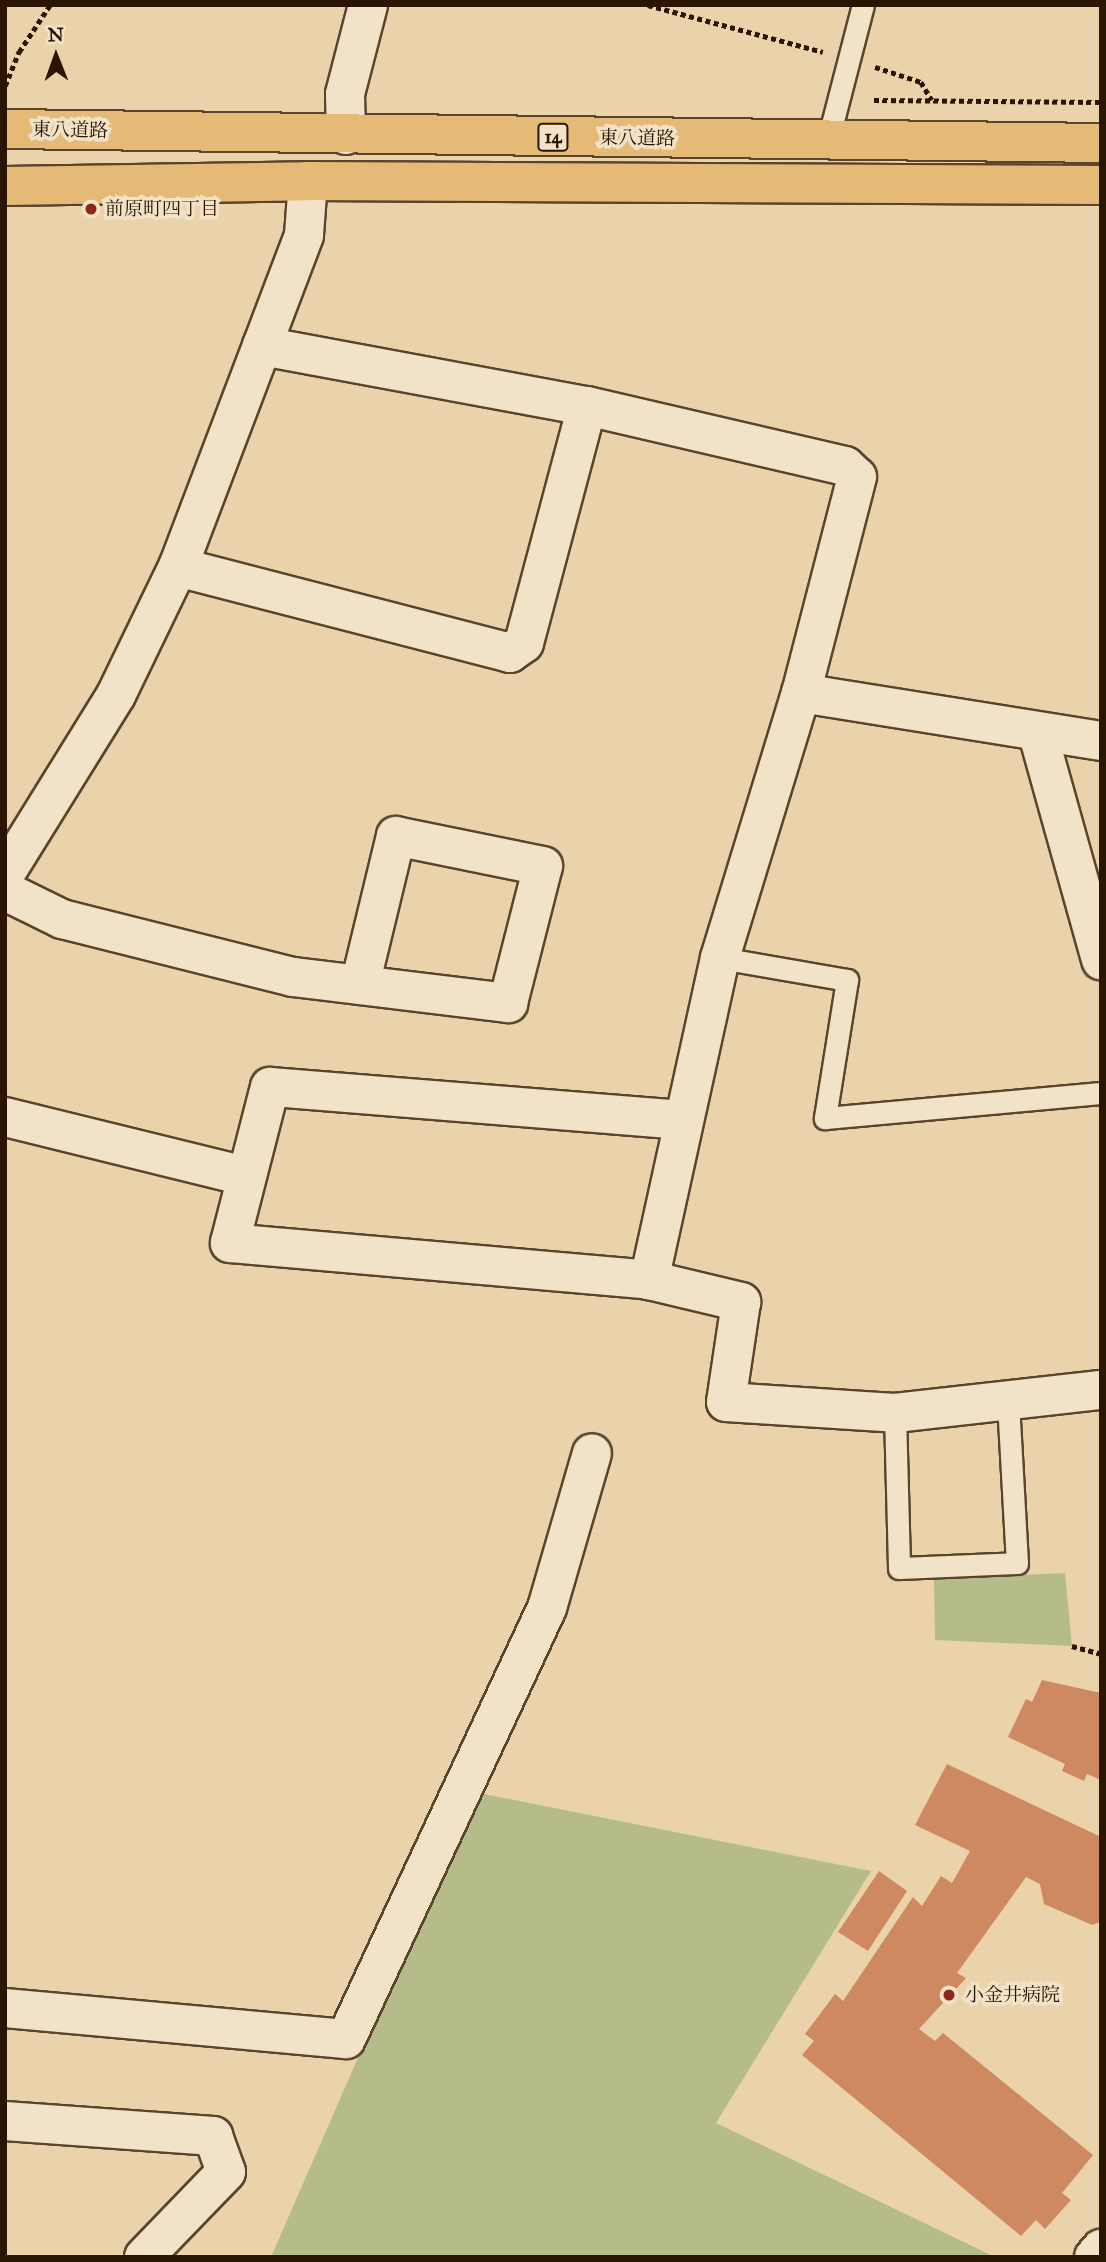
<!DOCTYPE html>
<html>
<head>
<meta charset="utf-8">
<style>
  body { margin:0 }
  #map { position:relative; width:1106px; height:2262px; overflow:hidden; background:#ead3ab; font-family:"IM FELL Great Primer","Noto Serif JP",serif }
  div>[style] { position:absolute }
  .green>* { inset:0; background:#b6bc89 }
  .building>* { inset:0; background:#ce8960 }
  .path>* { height:4.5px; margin-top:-2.25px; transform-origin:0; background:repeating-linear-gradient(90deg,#291501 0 5px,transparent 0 8.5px) }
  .roads { filter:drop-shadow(2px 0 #59442c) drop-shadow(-2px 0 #59442c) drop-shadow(0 2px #59442c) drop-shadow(0 -2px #59442c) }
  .service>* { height:21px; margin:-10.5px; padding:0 10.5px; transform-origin:10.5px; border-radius:10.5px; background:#f1e2c8 }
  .minor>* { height:38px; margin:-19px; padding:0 19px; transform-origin:19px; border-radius:19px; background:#f1e2c8 }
  .primary>* { height:38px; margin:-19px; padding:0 19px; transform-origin:19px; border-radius:19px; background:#e5ba76 }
  .dots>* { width:19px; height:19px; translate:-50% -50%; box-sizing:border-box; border:4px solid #f1e2c8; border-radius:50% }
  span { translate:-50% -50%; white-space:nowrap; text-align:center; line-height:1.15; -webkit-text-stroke:7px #f1e2c8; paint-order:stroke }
  .shield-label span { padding:2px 5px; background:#f1e2c8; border:2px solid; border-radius:5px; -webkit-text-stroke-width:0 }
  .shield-label { font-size:18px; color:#291501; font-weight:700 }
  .street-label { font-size:19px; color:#291501 }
  .poi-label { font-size:19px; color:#291501 }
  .left { translate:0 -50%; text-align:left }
  .frame { position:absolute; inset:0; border:7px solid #291501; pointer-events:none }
  .north { position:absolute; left:21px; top:21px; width:70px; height:70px; -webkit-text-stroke:5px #f1e2c8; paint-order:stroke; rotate:359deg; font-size:19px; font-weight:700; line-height:28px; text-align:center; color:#291501 }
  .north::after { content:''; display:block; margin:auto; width:24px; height:32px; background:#291501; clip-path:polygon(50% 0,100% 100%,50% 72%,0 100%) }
</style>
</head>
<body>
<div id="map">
  <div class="green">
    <div style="clip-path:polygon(1065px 1573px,1072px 1646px,935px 1640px,934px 1579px)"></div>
    <div style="clip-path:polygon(474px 1792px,871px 1871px,716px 2123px,995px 2257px,271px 2257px)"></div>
  </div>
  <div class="building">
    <div style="clip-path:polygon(1042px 1680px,1101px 1693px,1101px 1780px,1087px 1774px,1084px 1781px,1062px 1771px,1065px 1764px,1008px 1737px,1026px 1699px,1032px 1702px)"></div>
    <div style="clip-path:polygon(947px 1764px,1101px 1837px,1101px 1922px,1092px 1925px,1044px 1904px,1040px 1884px,1026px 1877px,957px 1973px,966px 1978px,919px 2029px,935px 2041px,943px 2033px,1093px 2155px,1062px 2193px,1071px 2200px,1045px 2229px,1036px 2220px,1021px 2236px,802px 2055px,814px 2041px,805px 2034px,835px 1994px,843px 2001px,913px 1897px,922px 1906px,941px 1876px,952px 1883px,970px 1851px,915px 1825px)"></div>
    <div style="clip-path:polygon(879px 1871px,907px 1891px,868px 1951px,838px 1932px)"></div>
  </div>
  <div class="path">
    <div style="left:648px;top:5px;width:181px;rotate:15deg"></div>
    <div style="left:875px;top:67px;width:48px;rotate:18.1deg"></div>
    <div style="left:921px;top:82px;width:21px;rotate:59deg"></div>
    <div style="left:5px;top:86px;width:37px;rotate:-68deg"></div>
    <div style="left:19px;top:52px;width:56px;rotate:-56.6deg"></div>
    <div style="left:874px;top:100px;width:227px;rotate:0.5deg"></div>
    <div style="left:1072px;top:1646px;width:30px;rotate:15deg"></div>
  </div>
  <div class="roads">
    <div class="service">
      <div style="left:828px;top:140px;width:139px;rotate:-75.5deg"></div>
      <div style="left:720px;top:958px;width:129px;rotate:9.8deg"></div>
      <div style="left:847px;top:980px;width:140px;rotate:99.1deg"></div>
      <div style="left:825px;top:1118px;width:277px;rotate:-5.2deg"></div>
      <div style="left:895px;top:1413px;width:155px;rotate:88.5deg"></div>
      <div style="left:899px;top:1568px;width:118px;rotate:-2.4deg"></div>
      <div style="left:1017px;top:1563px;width:163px;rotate:-93.2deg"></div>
    </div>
    <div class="minor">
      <div style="left:346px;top:135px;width:41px;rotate:-91.4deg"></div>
      <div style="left:345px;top:94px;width:92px;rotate:-75.5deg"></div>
      <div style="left:262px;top:346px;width:330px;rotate:10.5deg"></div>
      <div style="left:587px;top:406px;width:265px;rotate:13.1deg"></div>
      <div style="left:845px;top:466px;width:16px;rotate:43deg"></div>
      <div style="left:857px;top:477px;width:223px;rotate:104.5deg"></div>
      <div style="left:801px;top:693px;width:277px;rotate:107deg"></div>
      <div style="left:720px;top:958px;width:330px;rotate:102.4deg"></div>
      <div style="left:178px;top:567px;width:343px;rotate:14.5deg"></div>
      <div style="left:510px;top:653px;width:17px;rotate:-36deg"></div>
      <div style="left:524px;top:643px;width:245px;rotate:-75.1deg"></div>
      <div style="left:801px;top:693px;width:304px;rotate:9.1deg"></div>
      <div style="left:1038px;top:734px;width:235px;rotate:74.4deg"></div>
      <div style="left:5px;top:874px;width:211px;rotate:-58.2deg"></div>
      <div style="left:116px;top:695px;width:142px;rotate:-64.2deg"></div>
      <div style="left:178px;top:567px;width:355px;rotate:-69.2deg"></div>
      <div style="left:304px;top:235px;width:54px;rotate:-85.8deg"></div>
      <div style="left:5px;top:891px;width:64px;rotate:26.2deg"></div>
      <div style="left:62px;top:919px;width:238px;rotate:14.1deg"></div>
      <div style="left:293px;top:977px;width:217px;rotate:6.9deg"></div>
      <div style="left:508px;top:1003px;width:141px;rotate:-75.7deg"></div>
      <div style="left:543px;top:866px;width:150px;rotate:-168.5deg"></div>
      <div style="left:396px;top:836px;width:153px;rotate:103.6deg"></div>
      <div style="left:5px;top:1117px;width:248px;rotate:13.8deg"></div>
      <div style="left:682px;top:1120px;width:413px;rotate:-175.4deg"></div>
      <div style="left:270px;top:1087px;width:161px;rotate:104.4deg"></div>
      <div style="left:230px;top:1243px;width:421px;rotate:5deg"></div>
      <div style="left:649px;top:1280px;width:95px;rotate:13.4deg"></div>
      <div style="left:741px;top:1302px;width:101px;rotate:98.5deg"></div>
      <div style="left:726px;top:1402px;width:169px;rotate:3.7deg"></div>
      <div style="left:895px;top:1413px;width:207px;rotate:-6.4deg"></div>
      <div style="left:5px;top:2008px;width:342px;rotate:5.2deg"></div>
      <div style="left:346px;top:2039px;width:476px;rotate:-65deg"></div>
      <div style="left:547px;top:1608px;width:161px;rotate:-73.8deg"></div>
      <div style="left:5px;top:2121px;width:209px;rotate:4.1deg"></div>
      <div style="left:213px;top:2136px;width:38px;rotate:70deg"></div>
      <div style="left:226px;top:2172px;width:118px;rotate:134deg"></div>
      <div style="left:1094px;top:2257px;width:11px;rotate:-49deg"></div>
    </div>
    <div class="primary">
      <div style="left:5px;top:129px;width:1096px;rotate:0.73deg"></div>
      <div style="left:5px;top:186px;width:303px;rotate:-0.9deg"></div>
      <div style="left:308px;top:181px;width:793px;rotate:0.29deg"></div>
    </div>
  </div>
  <div class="dots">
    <div style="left:91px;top:209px;background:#8f2418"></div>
    <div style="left:949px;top:1995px;background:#8f2418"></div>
  </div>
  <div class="shield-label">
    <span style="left:553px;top:137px">14</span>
  </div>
  <div class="street-label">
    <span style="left:70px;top:130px;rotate:1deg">東八道路</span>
    <span style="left:637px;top:138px;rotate:1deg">東八道路</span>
  </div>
  <div class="poi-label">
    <span class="left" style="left:105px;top:209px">前原町四丁目</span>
    <span class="left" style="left:965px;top:1995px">小金井病院</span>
  </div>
  <div class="frame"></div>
  <div class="north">N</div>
</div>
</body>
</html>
